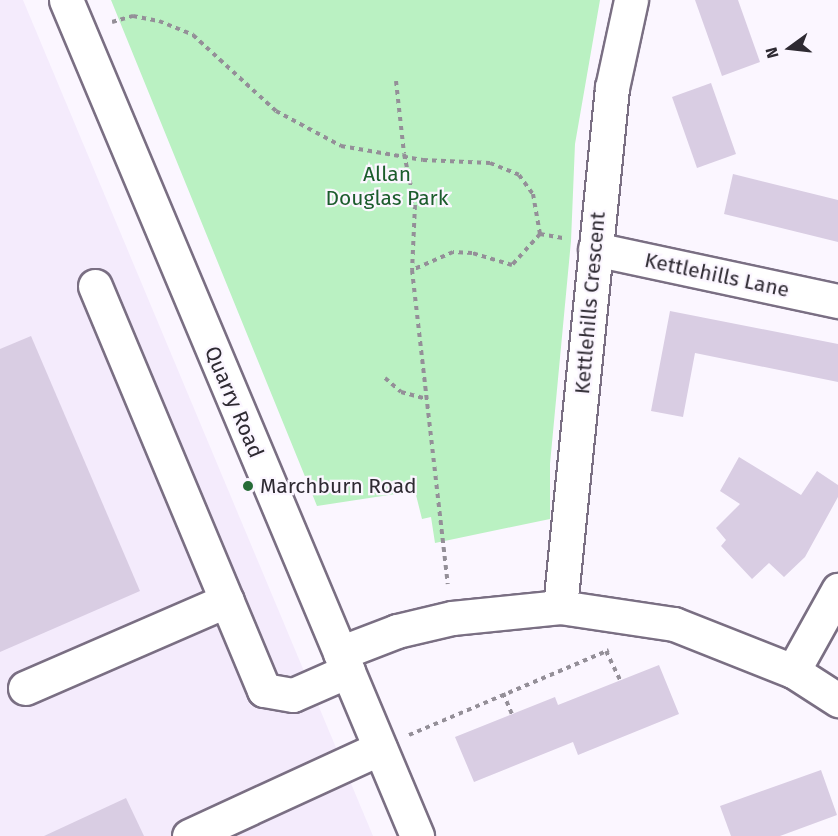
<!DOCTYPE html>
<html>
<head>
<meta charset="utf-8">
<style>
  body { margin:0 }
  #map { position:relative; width:838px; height:836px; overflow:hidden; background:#fbf6ff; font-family:"Fira Sans",sans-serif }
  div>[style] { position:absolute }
  .built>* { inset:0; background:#f4ebfc }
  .green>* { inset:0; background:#baf1c2 }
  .building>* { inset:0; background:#d9cde3 }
  .path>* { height:4px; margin-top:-2px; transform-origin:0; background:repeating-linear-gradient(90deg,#948f98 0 4.5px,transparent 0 9px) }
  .roads { filter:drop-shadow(2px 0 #7a6f83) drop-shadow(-2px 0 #7a6f83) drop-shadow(0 2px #7a6f83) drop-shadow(0 -2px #7a6f83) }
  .minor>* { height:33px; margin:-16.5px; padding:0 16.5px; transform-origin:16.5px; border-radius:16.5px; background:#fff }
  .dots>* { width:16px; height:16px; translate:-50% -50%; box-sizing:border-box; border:3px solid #fbf6ff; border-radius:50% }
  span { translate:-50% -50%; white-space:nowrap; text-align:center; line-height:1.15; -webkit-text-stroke:4.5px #fbf6ff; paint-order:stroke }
  .park-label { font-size:21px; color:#1b5c2c }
  .street-label { font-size:21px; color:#2e2a32 }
  .poi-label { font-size:21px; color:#2e2a32 }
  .left { translate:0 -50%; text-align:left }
  .north { position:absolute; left:760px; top:18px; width:60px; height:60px; -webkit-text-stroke:4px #fbf6ff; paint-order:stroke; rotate:255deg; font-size:16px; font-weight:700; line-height:24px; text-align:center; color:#2e2a32 }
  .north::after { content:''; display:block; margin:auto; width:21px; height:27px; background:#2e2a32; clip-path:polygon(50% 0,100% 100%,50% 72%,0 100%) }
</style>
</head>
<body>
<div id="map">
  <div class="built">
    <div style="clip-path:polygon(0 0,23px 0,373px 836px,0 836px)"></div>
  </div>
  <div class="green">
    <div style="clip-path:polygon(111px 0,600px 0,575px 144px,571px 241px,550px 464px,550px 519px,435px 543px,431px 517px,422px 519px,415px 491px,317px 506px)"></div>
  </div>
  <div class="building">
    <div style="clip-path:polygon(695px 0,738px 0,760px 62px,722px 76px)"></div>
    <div style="clip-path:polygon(711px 83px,736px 154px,697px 168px,672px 97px)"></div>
    <div style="clip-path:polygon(733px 174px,838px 200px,838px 242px,724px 214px)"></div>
    <div style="clip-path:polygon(670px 311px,838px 344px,838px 382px,695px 353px,683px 417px,651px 411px)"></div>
    <div style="clip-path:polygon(31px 336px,140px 591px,0 652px,0 349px)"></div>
    <div style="clip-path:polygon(739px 457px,801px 495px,817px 471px,838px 485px,838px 497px,805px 557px,784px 577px,769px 563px,752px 579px,721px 546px,726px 540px,716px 528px,740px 504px,720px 491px)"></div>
    <div style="clip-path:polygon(659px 665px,679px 714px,578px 755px,573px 742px,474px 782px,455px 737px,555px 697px,558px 705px)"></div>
    <div style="clip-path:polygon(821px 770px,837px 815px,780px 836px,731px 836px,720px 806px)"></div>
    <div style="clip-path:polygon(126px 798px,144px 836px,44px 836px)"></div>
  </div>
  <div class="path">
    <div style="left:112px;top:22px;width:22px;rotate:-16deg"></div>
    <div style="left:133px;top:16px;width:26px;rotate:11deg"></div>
    <div style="left:159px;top:21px;width:37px;rotate:22deg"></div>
    <div style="left:193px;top:35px;width:113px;rotate:42.5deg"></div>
    <div style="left:276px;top:111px;width:74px;rotate:28.3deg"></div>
    <div style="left:341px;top:146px;width:83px;rotate:9.7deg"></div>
    <div style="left:423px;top:160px;width:67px;rotate:2.6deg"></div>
    <div style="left:490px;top:163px;width:31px;rotate:22deg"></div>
    <div style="left:519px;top:175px;width:24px;rotate:54deg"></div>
    <div style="left:533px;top:194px;width:41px;rotate:80.1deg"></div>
    <div style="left:540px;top:234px;width:42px;rotate:132.1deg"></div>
    <div style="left:512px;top:265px;width:42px;rotate:-163.3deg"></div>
    <div style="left:472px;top:253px;width:19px;rotate:-177deg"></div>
    <div style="left:453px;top:252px;width:45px;rotate:156.3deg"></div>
    <div style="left:396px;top:81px;width:73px;rotate:83.7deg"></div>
    <div style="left:404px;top:154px;width:52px;rotate:77.8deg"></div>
    <div style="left:415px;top:205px;width:65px;rotate:92.6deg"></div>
    <div style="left:412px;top:270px;width:316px;rotate:83.5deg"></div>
    <div style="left:540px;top:234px;width:23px;rotate:10deg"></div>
    <div style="left:385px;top:378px;width:21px;rotate:41deg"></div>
    <div style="left:401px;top:392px;width:24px;rotate:15deg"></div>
    <div style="left:606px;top:651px;width:32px;rotate:64deg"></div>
    <div style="left:503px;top:693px;width:23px;rotate:67deg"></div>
    <div style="left:409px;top:735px;width:217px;rotate:-23deg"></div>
  </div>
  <div class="roads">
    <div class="minor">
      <div style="left:66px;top:0;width:907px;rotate:67.22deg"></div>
      <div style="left:595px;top:249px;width:249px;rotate:12.1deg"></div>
      <div style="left:95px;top:286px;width:438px;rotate:67.3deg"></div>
      <div style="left:264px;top:690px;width:29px;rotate:10deg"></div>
      <div style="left:293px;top:695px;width:60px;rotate:-23.6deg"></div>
      <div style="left:560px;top:607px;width:522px;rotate:-84.28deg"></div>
      <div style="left:612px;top:88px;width:90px;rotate:-77.8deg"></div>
      <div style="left:340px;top:653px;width:61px;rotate:-21.1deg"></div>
      <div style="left:397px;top:631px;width:57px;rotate:-13.3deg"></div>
      <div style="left:452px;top:618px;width:109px;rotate:-5.8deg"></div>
      <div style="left:560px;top:607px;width:115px;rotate:8.5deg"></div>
      <div style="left:674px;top:624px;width:128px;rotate:21.6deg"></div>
      <div style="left:793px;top:671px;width:54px;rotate:32.8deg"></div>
      <div style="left:793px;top:671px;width:93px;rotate:-60.9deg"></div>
      <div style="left:25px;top:688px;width:220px;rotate:-23.5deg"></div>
      <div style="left:189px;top:836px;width:210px;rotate:-24.7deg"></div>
    </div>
  </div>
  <div class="dots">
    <div style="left:248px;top:486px;background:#266c37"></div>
  </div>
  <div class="park-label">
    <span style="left:387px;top:186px">Allan<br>Douglas Park</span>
  </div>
  <div class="street-label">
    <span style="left:717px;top:275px;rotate:12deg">Kettlehills Lane</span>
    <span style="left:590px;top:303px;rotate:-85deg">Kettlehills Crescent</span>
    <span style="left:234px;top:402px;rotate:67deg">Quarry Road</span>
  </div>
  <div class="poi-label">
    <span class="left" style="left:260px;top:486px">Marchburn Road</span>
  </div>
  <div class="north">N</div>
</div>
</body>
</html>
